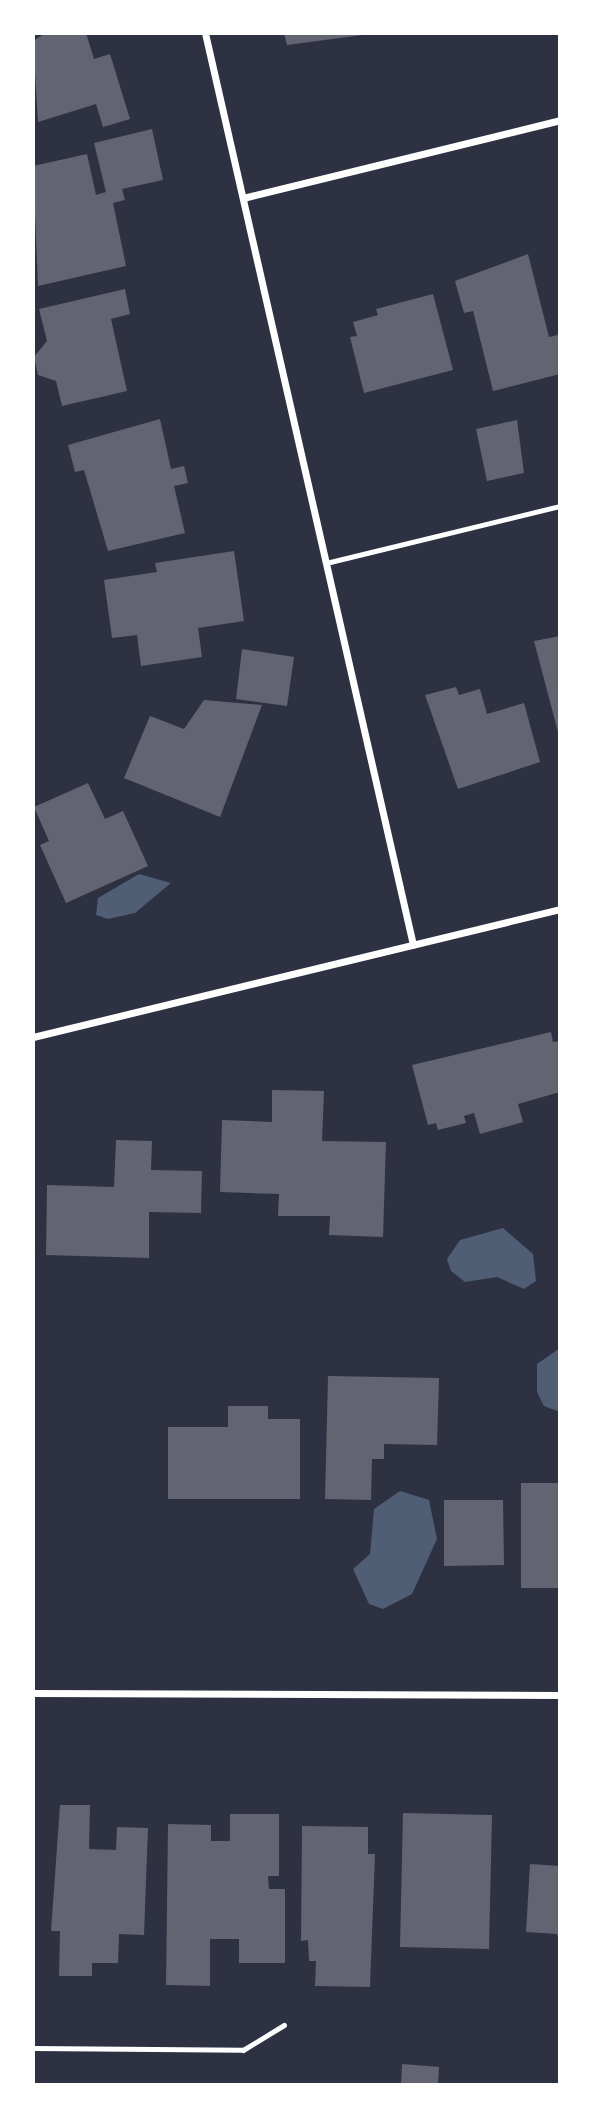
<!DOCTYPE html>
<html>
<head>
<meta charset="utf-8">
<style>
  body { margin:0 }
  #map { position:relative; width:593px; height:2118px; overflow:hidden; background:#2d3142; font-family:"Public Sans",sans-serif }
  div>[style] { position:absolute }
  .water>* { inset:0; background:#4f5d75 }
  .building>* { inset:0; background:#626471 }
  .service>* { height:5px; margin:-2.5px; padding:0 2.5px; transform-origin:2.5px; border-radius:2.5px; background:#fff }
  .minor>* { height:7px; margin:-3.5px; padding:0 3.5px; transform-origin:3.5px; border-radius:3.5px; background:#fff }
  span { translate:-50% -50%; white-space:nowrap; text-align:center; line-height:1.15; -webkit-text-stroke:5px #fff; paint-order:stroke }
  .frame { position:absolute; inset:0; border:35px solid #fff; pointer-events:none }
</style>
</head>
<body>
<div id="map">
  <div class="water">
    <div style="clip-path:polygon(139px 874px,171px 883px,135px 913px,108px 919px,96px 915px,98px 898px)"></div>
    <div style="clip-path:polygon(503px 1228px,533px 1254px,536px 1281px,524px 1289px,497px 1277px,465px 1282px,451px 1271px,447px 1259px,460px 1240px)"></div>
    <div style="clip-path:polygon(560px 1348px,560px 1410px,557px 1411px,544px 1406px,537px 1392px,537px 1364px)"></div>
    <div style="clip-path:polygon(400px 1491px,429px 1500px,437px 1539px,412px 1594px,383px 1609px,369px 1604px,353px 1569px,370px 1554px,374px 1509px)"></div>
  </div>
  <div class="building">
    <div style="clip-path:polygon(46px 33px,86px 33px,94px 59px,110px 54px,130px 119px,103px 127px,96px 104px,38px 122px,33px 41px)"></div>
    <div style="clip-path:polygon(284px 33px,370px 33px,370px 34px,287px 45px)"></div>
    <div style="clip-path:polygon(152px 129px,163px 180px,122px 189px,125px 200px,113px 203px,126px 266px,38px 286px,33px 166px,87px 154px,96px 195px,106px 192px,94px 143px)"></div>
    <div style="clip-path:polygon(528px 254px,549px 337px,558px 335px,560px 374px,493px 391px,473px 311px,464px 313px,455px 281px)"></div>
    <div style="clip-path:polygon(125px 289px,130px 314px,111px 319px,127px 391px,62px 406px,56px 381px,38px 375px,34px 357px,47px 341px,39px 309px)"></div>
    <div style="clip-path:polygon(433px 294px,453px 370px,364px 393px,350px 337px,357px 336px,353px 322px,378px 315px,376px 309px)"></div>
    <div style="clip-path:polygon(160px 419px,171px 469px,184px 466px,188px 483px,174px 486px,185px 533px,108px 551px,84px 470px,75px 472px,68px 445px)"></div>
    <div style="clip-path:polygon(517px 420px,524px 473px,487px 481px,476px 429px)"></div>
    <div style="clip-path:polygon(234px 551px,244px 621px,198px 628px,202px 657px,141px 666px,137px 635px,112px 638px,104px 580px,157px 572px,155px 563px)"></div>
    <div style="clip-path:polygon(560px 636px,560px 736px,559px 736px,534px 641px)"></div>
    <div style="clip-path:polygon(242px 649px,294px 657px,287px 706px,236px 699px)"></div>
    <div style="clip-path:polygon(456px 687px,459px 695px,480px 689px,487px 714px,524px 703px,540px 762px,458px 789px,425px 695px)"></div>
    <div style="clip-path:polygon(204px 700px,262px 705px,220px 817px,124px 778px,150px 716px,184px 729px)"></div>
    <div style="clip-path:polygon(88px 783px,105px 819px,123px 811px,148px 866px,66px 903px,40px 845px,49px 841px,34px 807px)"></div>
    <div style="clip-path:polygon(551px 1032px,553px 1042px,560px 1041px,560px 1092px,518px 1104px,523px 1122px,480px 1134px,474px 1113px,464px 1116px,466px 1123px,438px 1130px,436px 1123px,428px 1125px,412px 1065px)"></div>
    <div style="clip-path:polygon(272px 1090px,324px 1091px,322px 1141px,386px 1142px,383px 1237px,329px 1235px,330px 1216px,278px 1216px,279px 1194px,220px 1192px,222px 1120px,272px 1122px)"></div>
    <div style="clip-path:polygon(116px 1140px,152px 1141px,151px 1170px,202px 1171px,201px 1213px,149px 1212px,149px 1258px,46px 1255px,47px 1185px,114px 1187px)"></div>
    <div style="clip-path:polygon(328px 1376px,439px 1378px,437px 1445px,384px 1444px,384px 1459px,372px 1459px,371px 1500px,325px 1499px)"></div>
    <div style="clip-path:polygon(228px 1406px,268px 1406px,268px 1419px,300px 1419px,300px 1499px,168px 1499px,168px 1427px,228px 1427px)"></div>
    <div style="clip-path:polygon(521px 1483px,560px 1483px,560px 1588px,521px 1588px)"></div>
    <div style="clip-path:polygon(444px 1500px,503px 1500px,504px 1565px,444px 1566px)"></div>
    <div style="clip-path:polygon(60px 1805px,90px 1805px,89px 1849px,116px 1850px,117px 1827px,148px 1828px,144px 1935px,119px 1934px,118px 1963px,92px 1963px,92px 1976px,59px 1976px,60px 1931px,51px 1931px)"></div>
    <div style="clip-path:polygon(403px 1813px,492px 1815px,489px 1949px,400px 1947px)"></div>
    <div style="clip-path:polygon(230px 1814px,279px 1814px,279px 1876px,268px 1876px,269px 1889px,285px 1889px,285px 1963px,239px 1963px,239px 1939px,210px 1939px,210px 1986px,166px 1985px,168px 1824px,211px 1825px,211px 1841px,230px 1841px)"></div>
    <div style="clip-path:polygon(302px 1826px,368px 1827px,368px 1854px,375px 1854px,370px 1987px,315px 1986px,316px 1961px,309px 1961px,308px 1940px,301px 1941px)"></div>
    <div style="clip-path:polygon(530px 1864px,560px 1866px,560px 1945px,557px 1934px,526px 1932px)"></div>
    <div style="clip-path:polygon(402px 2064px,439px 2067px,438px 2085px,401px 2085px)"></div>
  </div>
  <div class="service">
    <div style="left:330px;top:562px;width:237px;rotate:-13.7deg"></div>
    <div style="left:33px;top:2048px;width:210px;rotate:0.5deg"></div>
    <div style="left:243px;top:2050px;width:48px;rotate:-31.4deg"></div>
  </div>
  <div class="minor">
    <div style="left:205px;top:33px;width:935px;rotate:77.15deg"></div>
    <div style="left:243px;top:198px;width:326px;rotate:-13.8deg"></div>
    <div style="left:33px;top:1037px;width:542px;rotate:-13.65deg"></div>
    <div style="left:33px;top:1693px;width:527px;rotate:0.22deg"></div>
  </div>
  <div class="frame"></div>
</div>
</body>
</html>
